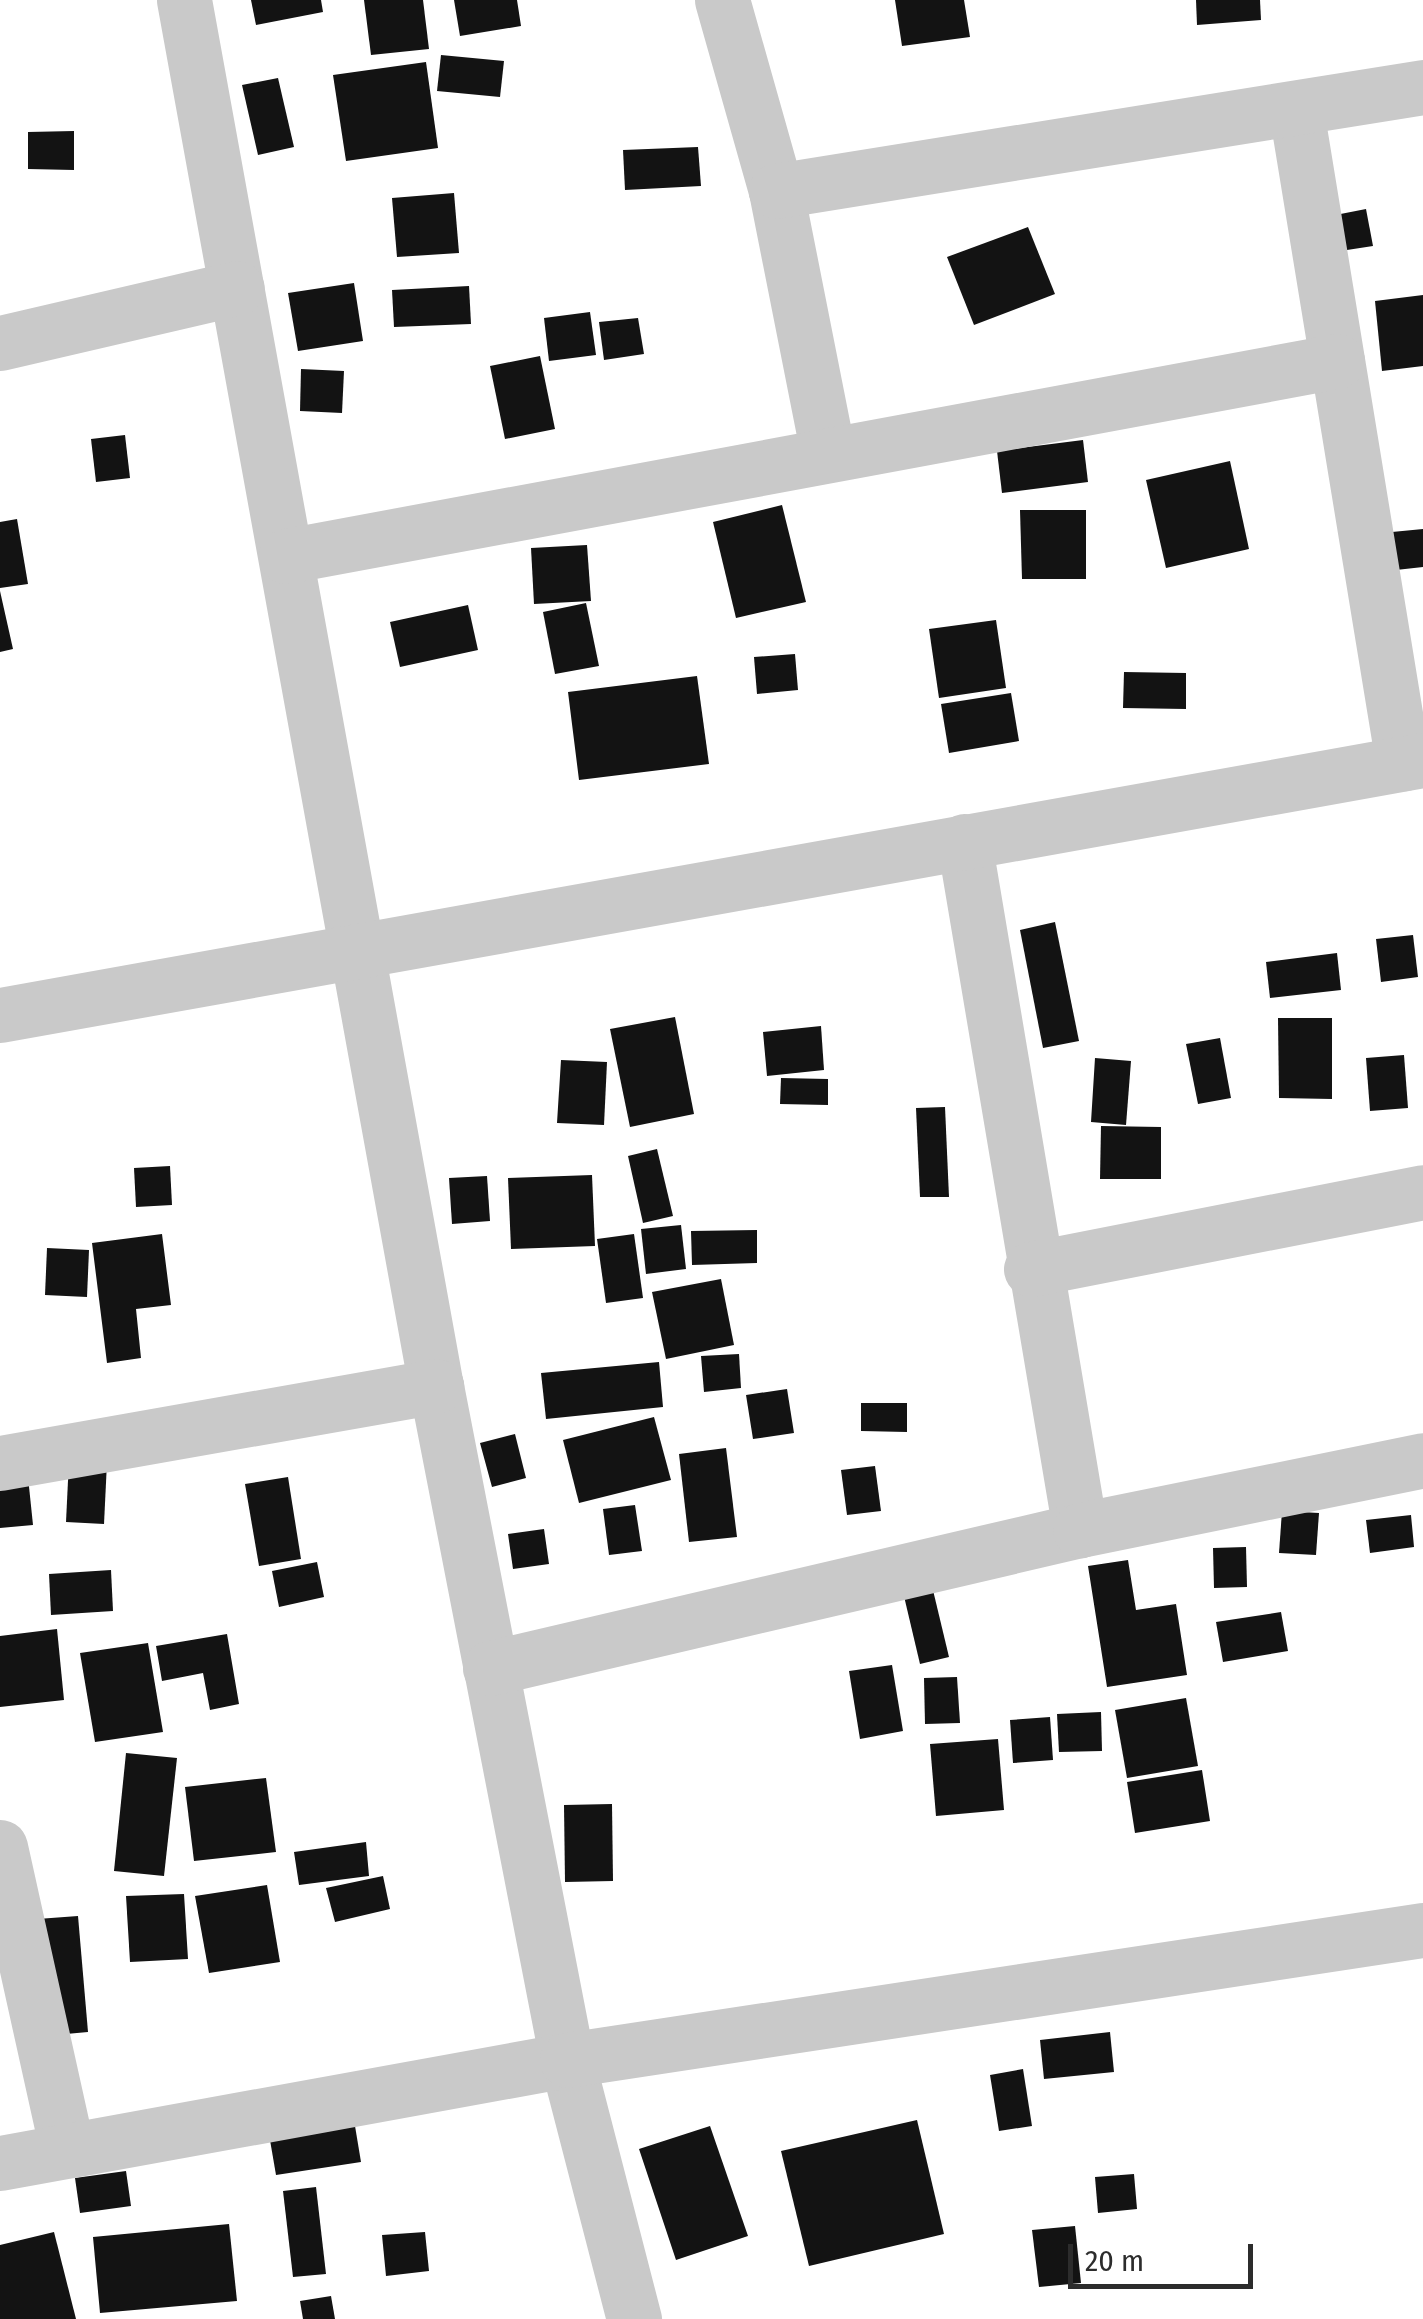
<!DOCTYPE html>
<html>
<head>
<meta charset="utf-8">
<style>
  body { margin:0 }
  #map { position:relative; width:1423px; height:2319px; overflow:hidden; background:#fff; font-family:"Fira Sans Condensed",sans-serif }
  div>[style] { position:absolute }
  .building>* { inset:0; background:#131313 }
  .minor>* { height:55px; margin:-27.5px; padding:0 27.5px; transform-origin:27.5px; border-radius:27.5px; background:#c9c9c9 }
  span { translate:-50% -50%; white-space:nowrap; text-align:center; line-height:1.15; -webkit-text-stroke:10px #fff; paint-order:stroke }
  .scale { position:absolute; left:1068px; top:2244px; width:185px; height:45px; box-sizing:border-box; border:5px solid #2c2c2c; border-top:0; padding-left:12px; font-size:30px; line-height:35px; white-space:nowrap; color:#2c2c2c; -webkit-text-stroke:8px #fff; paint-order:stroke }
</style>
</head>
<body>
<div id="map">
  <div class="building">
    <div style="clip-path:polygon(251px 0,321px 0,323px 12px,256px 25px)"></div>
    <div style="clip-path:polygon(364px 0,423px 0,429px 49px,371px 55px)"></div>
    <div style="clip-path:polygon(454px 0,517px 0,521px 26px,460px 36px)"></div>
    <div style="clip-path:polygon(895px 0,964px 0,970px 37px,902px 46px)"></div>
    <div style="clip-path:polygon(1196px 0,1260px 0,1261px 20px,1197px 25px)"></div>
    <div style="clip-path:polygon(441px 55px,504px 61px,500px 97px,437px 91px)"></div>
    <div style="clip-path:polygon(426px 62px,438px 148px,346px 161px,333px 75px)"></div>
    <div style="clip-path:polygon(278px 78px,294px 147px,258px 155px,242px 85px)"></div>
    <div style="clip-path:polygon(74px 131px,74px 170px,28px 169px,28px 132px)"></div>
    <div style="clip-path:polygon(698px 147px,701px 186px,625px 190px,623px 150px)"></div>
    <div style="clip-path:polygon(454px 193px,459px 253px,397px 257px,392px 198px)"></div>
    <div style="clip-path:polygon(1366px 209px,1373px 246px,1321px 254px,1315px 219px)"></div>
    <div style="clip-path:polygon(1028px 227px,1055px 294px,974px 325px,947px 257px)"></div>
    <div style="clip-path:polygon(354px 283px,363px 341px,298px 351px,288px 293px)"></div>
    <div style="clip-path:polygon(469px 286px,471px 324px,394px 327px,392px 290px)"></div>
    <div style="clip-path:polygon(1423px 295px,1423px 366px,1382px 371px,1375px 301px)"></div>
    <div style="clip-path:polygon(590px 312px,596px 355px,549px 361px,544px 318px)"></div>
    <div style="clip-path:polygon(638px 318px,644px 354px,604px 360px,599px 322px)"></div>
    <div style="clip-path:polygon(540px 356px,555px 429px,505px 439px,490px 366px)"></div>
    <div style="clip-path:polygon(301px 369px,344px 371px,342px 413px,300px 411px)"></div>
    <div style="clip-path:polygon(125px 435px,130px 478px,96px 482px,91px 439px)"></div>
    <div style="clip-path:polygon(1083px 440px,1088px 482px,1002px 493px,997px 451px)"></div>
    <div style="clip-path:polygon(1230px 461px,1249px 549px,1166px 568px,1146px 480px)"></div>
    <div style="clip-path:polygon(782px 505px,806px 602px,736px 618px,713px 522px)"></div>
    <div style="clip-path:polygon(1020px 510px,1086px 510px,1086px 579px,1022px 579px)"></div>
    <div style="clip-path:polygon(17px 519px,28px 584px,0 588px,0 522px)"></div>
    <div style="clip-path:polygon(1423px 529px,1423px 567px,1396px 570px,1392px 532px)"></div>
    <div style="clip-path:polygon(587px 545px,591px 601px,534px 604px,531px 548px)"></div>
    <div style="clip-path:polygon(0 591px,13px 649px,0 652px)"></div>
    <div style="clip-path:polygon(586px 603px,599px 666px,555px 674px,543px 612px)"></div>
    <div style="clip-path:polygon(468px 605px,478px 650px,400px 667px,390px 622px)"></div>
    <div style="clip-path:polygon(996px 620px,1006px 688px,939px 698px,929px 629px)"></div>
    <div style="clip-path:polygon(795px 654px,798px 690px,757px 694px,754px 657px)"></div>
    <div style="clip-path:polygon(1124px 672px,1186px 673px,1186px 709px,1123px 708px)"></div>
    <div style="clip-path:polygon(697px 676px,709px 764px,579px 780px,568px 692px)"></div>
    <div style="clip-path:polygon(1011px 693px,1019px 741px,949px 753px,941px 704px)"></div>
    <div style="clip-path:polygon(1055px 922px,1079px 1041px,1043px 1048px,1020px 930px)"></div>
    <div style="clip-path:polygon(1413px 935px,1418px 977px,1381px 982px,1376px 939px)"></div>
    <div style="clip-path:polygon(1337px 953px,1341px 990px,1270px 998px,1266px 962px)"></div>
    <div style="clip-path:polygon(675px 1017px,694px 1114px,630px 1127px,610px 1029px)"></div>
    <div style="clip-path:polygon(1278px 1018px,1332px 1018px,1332px 1099px,1279px 1098px)"></div>
    <div style="clip-path:polygon(821px 1026px,824px 1070px,767px 1076px,763px 1032px)"></div>
    <div style="clip-path:polygon(1220px 1038px,1231px 1098px,1198px 1104px,1186px 1044px)"></div>
    <div style="clip-path:polygon(1404px 1055px,1408px 1108px,1370px 1111px,1366px 1058px)"></div>
    <div style="clip-path:polygon(1095px 1058px,1131px 1061px,1126px 1125px,1091px 1122px)"></div>
    <div style="clip-path:polygon(561px 1060px,607px 1062px,604px 1125px,557px 1123px)"></div>
    <div style="clip-path:polygon(781px 1078px,828px 1079px,828px 1105px,780px 1104px)"></div>
    <div style="clip-path:polygon(945px 1107px,949px 1197px,920px 1197px,916px 1108px)"></div>
    <div style="clip-path:polygon(1101px 1126px,1161px 1127px,1161px 1179px,1100px 1179px)"></div>
    <div style="clip-path:polygon(657px 1149px,673px 1216px,643px 1223px,628px 1156px)"></div>
    <div style="clip-path:polygon(170px 1166px,172px 1205px,136px 1207px,134px 1168px)"></div>
    <div style="clip-path:polygon(592px 1175px,595px 1246px,511px 1249px,508px 1178px)"></div>
    <div style="clip-path:polygon(487px 1176px,490px 1221px,452px 1224px,449px 1178px)"></div>
    <div style="clip-path:polygon(681px 1225px,686px 1269px,646px 1274px,641px 1229px)"></div>
    <div style="clip-path:polygon(757px 1230px,757px 1263px,692px 1265px,691px 1231px)"></div>
    <div style="clip-path:polygon(162px 1234px,171px 1305px,136px 1309px,141px 1358px,107px 1363px,92px 1243px)"></div>
    <div style="clip-path:polygon(634px 1234px,643px 1298px,606px 1303px,597px 1239px)"></div>
    <div style="clip-path:polygon(47px 1248px,89px 1250px,87px 1297px,45px 1295px)"></div>
    <div style="clip-path:polygon(721px 1279px,734px 1345px,666px 1359px,652px 1292px)"></div>
    <div style="clip-path:polygon(739px 1354px,741px 1388px,704px 1392px,701px 1356px)"></div>
    <div style="clip-path:polygon(659px 1362px,663px 1407px,546px 1419px,541px 1373px)"></div>
    <div style="clip-path:polygon(787px 1389px,794px 1433px,753px 1439px,746px 1395px)"></div>
    <div style="clip-path:polygon(861px 1403px,907px 1403px,907px 1432px,861px 1431px)"></div>
    <div style="clip-path:polygon(654px 1417px,671px 1480px,579px 1503px,563px 1440px)"></div>
    <div style="clip-path:polygon(515px 1434px,526px 1478px,492px 1487px,480px 1443px)"></div>
    <div style="clip-path:polygon(726px 1448px,737px 1537px,689px 1542px,679px 1454px)"></div>
    <div style="clip-path:polygon(69px 1460px,107px 1462px,104px 1524px,66px 1522px)"></div>
    <div style="clip-path:polygon(875px 1466px,881px 1511px,847px 1515px,841px 1470px)"></div>
    <div style="clip-path:polygon(28px 1477px,33px 1525px,0 1528px,0 1480px)"></div>
    <div style="clip-path:polygon(288px 1477px,301px 1559px,259px 1566px,245px 1484px)"></div>
    <div style="clip-path:polygon(635px 1505px,642px 1551px,609px 1555px,603px 1509px)"></div>
    <div style="clip-path:polygon(1282px 1511px,1319px 1513px,1316px 1555px,1279px 1553px)"></div>
    <div style="clip-path:polygon(1411px 1515px,1414px 1547px,1370px 1553px,1366px 1520px)"></div>
    <div style="clip-path:polygon(544px 1529px,549px 1564px,513px 1569px,508px 1534px)"></div>
    <div style="clip-path:polygon(1246px 1547px,1247px 1587px,1214px 1588px,1213px 1548px)"></div>
    <div style="clip-path:polygon(1128px 1560px,1136px 1610px,1176px 1604px,1187px 1675px,1107px 1687px,1088px 1566px)"></div>
    <div style="clip-path:polygon(317px 1562px,324px 1597px,279px 1607px,272px 1571px)"></div>
    <div style="clip-path:polygon(111px 1570px,113px 1611px,51px 1615px,49px 1574px)"></div>
    <div style="clip-path:polygon(932px 1586px,949px 1657px,920px 1664px,903px 1592px)"></div>
    <div style="clip-path:polygon(1281px 1612px,1288px 1651px,1223px 1662px,1216px 1622px)"></div>
    <div style="clip-path:polygon(57px 1629px,64px 1700px,0 1707px,0 1636px)"></div>
    <div style="clip-path:polygon(227px 1634px,239px 1704px,210px 1710px,203px 1673px,162px 1681px,156px 1646px)"></div>
    <div style="clip-path:polygon(148px 1643px,163px 1732px,95px 1742px,80px 1653px)"></div>
    <div style="clip-path:polygon(892px 1665px,903px 1731px,860px 1739px,849px 1671px)"></div>
    <div style="clip-path:polygon(957px 1677px,960px 1723px,925px 1724px,924px 1678px)"></div>
    <div style="clip-path:polygon(1186px 1698px,1198px 1766px,1127px 1778px,1115px 1710px)"></div>
    <div style="clip-path:polygon(1101px 1712px,1102px 1751px,1059px 1752px,1057px 1714px)"></div>
    <div style="clip-path:polygon(1050px 1717px,1053px 1760px,1013px 1763px,1010px 1720px)"></div>
    <div style="clip-path:polygon(998px 1739px,1004px 1810px,936px 1816px,930px 1744px)"></div>
    <div style="clip-path:polygon(126px 1753px,177px 1758px,164px 1876px,114px 1871px)"></div>
    <div style="clip-path:polygon(1202px 1770px,1210px 1821px,1135px 1833px,1127px 1782px)"></div>
    <div style="clip-path:polygon(266px 1778px,276px 1852px,194px 1861px,185px 1787px)"></div>
    <div style="clip-path:polygon(612px 1804px,613px 1881px,565px 1882px,564px 1805px)"></div>
    <div style="clip-path:polygon(366px 1842px,369px 1876px,299px 1885px,294px 1852px)"></div>
    <div style="clip-path:polygon(383px 1876px,390px 1909px,335px 1922px,326px 1888px)"></div>
    <div style="clip-path:polygon(267px 1885px,280px 1962px,209px 1973px,195px 1896px)"></div>
    <div style="clip-path:polygon(184px 1894px,188px 1959px,130px 1962px,126px 1896px)"></div>
    <div style="clip-path:polygon(78px 1916px,88px 2032px,33px 2037px,24px 1920px)"></div>
    <div style="clip-path:polygon(1110px 2032px,1114px 2072px,1044px 2079px,1040px 2040px)"></div>
    <div style="clip-path:polygon(1023px 2069px,1032px 2126px,999px 2131px,990px 2075px)"></div>
    <div style="clip-path:polygon(917px 2120px,944px 2234px,809px 2266px,781px 2151px)"></div>
    <div style="clip-path:polygon(355px 2126px,361px 2162px,276px 2175px,270px 2140px)"></div>
    <div style="clip-path:polygon(710px 2126px,748px 2236px,676px 2260px,639px 2149px)"></div>
    <div style="clip-path:polygon(126px 2171px,131px 2206px,80px 2213px,75px 2178px)"></div>
    <div style="clip-path:polygon(1134px 2174px,1137px 2209px,1098px 2213px,1095px 2177px)"></div>
    <div style="clip-path:polygon(316px 2187px,326px 2274px,293px 2277px,283px 2191px)"></div>
    <div style="clip-path:polygon(229px 2224px,237px 2301px,100px 2313px,93px 2237px)"></div>
    <div style="clip-path:polygon(1075px 2226px,1081px 2283px,1039px 2287px,1032px 2230px)"></div>
    <div style="clip-path:polygon(54px 2232px,76px 2319px,0 2319px,0 2245px)"></div>
    <div style="clip-path:polygon(425px 2232px,429px 2271px,386px 2276px,382px 2235px)"></div>
    <div style="clip-path:polygon(331px 2296px,335px 2319px,303px 2319px,300px 2301px)"></div>
  </div>
  <div class="minor">
    <div style="left:184px;top:0;width:1409px;rotate:79.7deg"></div>
    <div style="left:436px;top:1386px;width:687px;rotate:79deg"></div>
    <div style="left:567px;top:2060px;width:268px;rotate:75.5deg"></div>
    <div style="left:722px;top:0;width:198px;rotate:74.2deg"></div>
    <div style="left:776px;top:191px;width:268px;rotate:78.8deg"></div>
    <div style="left:1296px;top:110px;width:662px;rotate:80.69deg"></div>
    <div style="left:776px;top:191px;width:655px;rotate:-9.13deg"></div>
    <div style="left:0;top:343px;width:243px;rotate:-13.1deg"></div>
    <div style="left:286px;top:556px;width:1069px;rotate:-10.51deg"></div>
    <div style="left:964px;top:841px;width:699px;rotate:80.44deg"></div>
    <div style="left:0;top:1015px;width:1446px;rotate:-10.16deg"></div>
    <div style="left:1031px;top:1269px;width:399px;rotate:-11.1deg"></div>
    <div style="left:0;top:1463px;width:443px;rotate:-10deg"></div>
    <div style="left:490px;top:1668px;width:606px;rotate:-13.16deg"></div>
    <div style="left:1080px;top:1530px;width:350px;rotate:-11.5deg"></div>
    <div style="left:0;top:1847px;width:309px;rotate:77.5deg"></div>
    <div style="left:0;top:2163px;width:576px;rotate:-10.3deg"></div>
    <div style="left:567px;top:2060px;width:866px;rotate:-8.64deg"></div>
  </div>
  <div class="scale">20 m</div>
</div>
</body>
</html>
